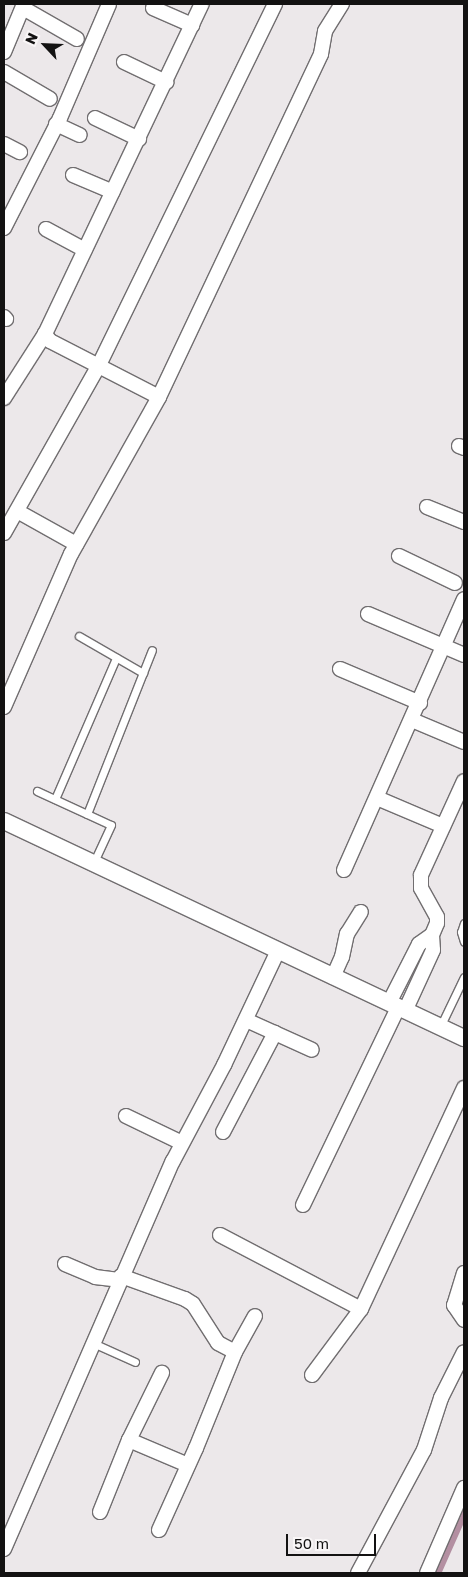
<!DOCTYPE html>
<html>
<head>
<meta charset="utf-8">
<style>
  body { margin:0 }
  #map { position:relative; width:468px; height:1577px; overflow:hidden; background:#ece8ea; font-family:"Golos Text",sans-serif }
  div>[style] { position:absolute }
  .canal>* { height:12px; margin:-6px; padding:0 6px; transform-origin:6px; border-radius:6px; background:#b38fa1 }
  .roads { filter:drop-shadow(1px 0 #716e70) drop-shadow(-1px 0 #716e70) drop-shadow(0 1px #716e70) drop-shadow(0 -1px #716e70) }
  .service>* { height:7px; margin:-3.5px; padding:0 3.5px; transform-origin:3.5px; border-radius:3.5px; background:#fff }
  .minor>* { height:14px; margin:-7px; padding:0 7px; transform-origin:7px; border-radius:7px; background:#fff }
  .tertiary>* { height:16px; margin:-8px; padding:0 8px; transform-origin:8px; border-radius:8px; background:#fff }
  span { translate:-50% -50%; white-space:nowrap; text-align:center; line-height:1.15; -webkit-text-stroke:4.5px #f9f6f7; paint-order:stroke }
  .frame { position:absolute; inset:0; border:5px solid #131212; pointer-events:none }
  .north { position:absolute; left:20px; top:20px; width:50px; height:50px; -webkit-text-stroke:4px #f9f6f7; paint-order:stroke; rotate:295deg; font-size:14px; font-weight:700; line-height:20px; text-align:center; color:#131212 }
  .north::after { content:''; display:block; margin:auto; width:18px; height:22px; background:#131212; clip-path:polygon(50% 0,100% 100%,50% 72%,0 100%) }
  .scale { position:absolute; left:286px; top:1534px; width:90px; height:22px; box-sizing:border-box; border:2px solid #131212; border-top:0; padding-left:6px; font-size:15px; line-height:18px; white-space:nowrap; color:#131212; -webkit-text-stroke:4px #f9f6f7; paint-order:stroke }
</style>
</head>
<body>
<div id="map">
  <div class="canal">
    <div style="left:435px;top:1573px;width:71px;rotate:-66deg"></div>
  </div>
  <div class="roads">
    <div class="service">
      <div style="left:79px;top:636px;width:74px;rotate:30deg"></div>
      <div style="left:37px;top:791px;width:81px;rotate:24.7deg"></div>
      <div style="left:111px;top:825px;width:43px;rotate:114.8deg"></div>
      <div style="left:55px;top:799px;width:154px;rotate:-66.6deg"></div>
      <div style="left:87px;top:814px;width:176px;rotate:-68.4deg"></div>
      <div style="left:464px;top:923px;width:9px;rotate:108deg"></div>
      <div style="left:461px;top:932px;width:10px;rotate:73deg"></div>
      <div style="left:440px;top:1027px;width:55px;rotate:-64.4deg"></div>
      <div style="left:93px;top:1343px;width:46px;rotate:24.3deg"></div>
    </div>
    <div class="minor">
      <div style="left:23px;top:8px;width:62px;rotate:29.9deg"></div>
      <div style="left:153px;top:8px;width:43px;rotate:23.6deg"></div>
      <div style="left:4px;top:52px;width:52px;rotate:-67.4deg"></div>
      <div style="left:124px;top:62px;width:47px;rotate:25.5deg"></div>
      <div style="left:4px;top:72px;width:53px;rotate:30.4deg"></div>
      <div style="left:95px;top:118px;width:49px;rotate:25.5deg"></div>
      <div style="left:56px;top:124px;width:26px;rotate:25deg"></div>
      <div style="left:4px;top:144px;width:18px;rotate:27deg"></div>
      <div style="left:73px;top:175px;width:43px;rotate:23deg"></div>
      <div style="left:4px;top:228px;width:123px;rotate:-63deg"></div>
      <div style="left:60px;top:118px;width:124px;rotate:-66.7deg"></div>
      <div style="left:46px;top:229px;width:44px;rotate:28.3deg"></div>
      <div style="left:4px;top:317px;width:3px;rotate:45deg"></div>
      <div style="left:159px;top:397px;width:123px;rotate:-152.8deg"></div>
      <div style="left:50px;top:341px;width:9px;rotate:-126deg"></div>
      <div style="left:45px;top:334px;width:365px;rotate:-64.6deg"></div>
      <div style="left:4px;top:398px;width:76px;rotate:-57.4deg"></div>
      <div style="left:459px;top:446px;width:5px;rotate:22deg"></div>
      <div style="left:427px;top:507px;width:40px;rotate:22deg"></div>
      <div style="left:17px;top:511px;width:68px;rotate:29.2deg"></div>
      <div style="left:4px;top:533px;width:193px;rotate:-60.5deg"></div>
      <div style="left:99px;top:365px;width:402px;rotate:-64deg"></div>
      <div style="left:399px;top:556px;width:62px;rotate:25.7deg"></div>
      <div style="left:368px;top:614px;width:104px;rotate:23.1deg"></div>
      <div style="left:340px;top:669px;width:87px;rotate:23deg"></div>
      <div style="left:4px;top:707px;width:167px;rotate:-66.4deg"></div>
      <div style="left:71px;top:554px;width:180px;rotate:-60.7deg"></div>
      <div style="left:159px;top:397px;width:379px;rotate:-64.7deg"></div>
      <div style="left:321px;top:54px;width:23px;rotate:-80deg"></div>
      <div style="left:325px;top:31px;width:32px;rotate:-58deg"></div>
      <div style="left:412px;top:720px;width:56px;rotate:22.9deg"></div>
      <div style="left:377px;top:798px;width:72px;rotate:23deg"></div>
      <div style="left:344px;top:870px;width:296px;rotate:-66.1deg"></div>
      <div style="left:333px;top:977px;width:22px;rotate:-66deg"></div>
      <div style="left:342px;top:957px;width:24px;rotate:-78deg"></div>
      <div style="left:347px;top:934px;width:26px;rotate:-58deg"></div>
      <div style="left:389px;top:1003px;width:66px;rotate:-63deg"></div>
      <div style="left:419px;top:944px;width:16px;rotate:-35deg"></div>
      <div style="left:405px;top:1011px;width:67px;rotate:-65.3deg"></div>
      <div style="left:433px;top:950px;width:15px;rotate:-94deg"></div>
      <div style="left:432px;top:935px;width:13px;rotate:-67deg"></div>
      <div style="left:437px;top:923px;width:6px;rotate:-90deg"></div>
      <div style="left:437px;top:917px;width:33px;rotate:-119deg"></div>
      <div style="left:421px;top:888px;width:13px;rotate:-90deg"></div>
      <div style="left:421px;top:875px;width:103px;rotate:-65.4deg"></div>
      <div style="left:246px;top:1020px;width:72px;rotate:24.4deg"></div>
      <div style="left:126px;top:1116px;width:62px;rotate:25.7deg"></div>
      <div style="left:223px;top:1132px;width:112px;rotate:-62.3deg"></div>
      <div style="left:303px;top:1205px;width:219px;rotate:-64.3deg"></div>
      <div style="left:220px;top:1235px;width:159px;rotate:27.7deg"></div>
      <div style="left:65px;top:1264px;width:33px;rotate:23deg"></div>
      <div style="left:95px;top:1277px;width:24px;rotate:7deg"></div>
      <div style="left:464px;top:1273px;width:34px;rotate:107deg"></div>
      <div style="left:454px;top:1305px;width:18px;rotate:56deg"></div>
      <div style="left:121px;top:1276px;width:68px;rotate:19.8deg"></div>
      <div style="left:185px;top:1299px;width:9px;rotate:32deg"></div>
      <div style="left:193px;top:1304px;width:46px;rotate:57.3deg"></div>
      <div style="left:218px;top:1343px;width:19px;rotate:28deg"></div>
      <div style="left:235px;top:1352px;width:104px;rotate:112.1deg"></div>
      <div style="left:196px;top:1448px;width:90px;rotate:114.3deg"></div>
      <div style="left:235px;top:1352px;width:41px;rotate:-60.9deg"></div>
      <div style="left:312px;top:1375px;width:82px;rotate:-53.4deg"></div>
      <div style="left:361px;top:1309px;width:244px;rotate:-65deg"></div>
      <div style="left:129px;top:1440px;width:75px;rotate:-63.8deg"></div>
      <div style="left:100px;top:1512px;width:78px;rotate:-68.1deg"></div>
      <div style="left:129px;top:1440px;width:64px;rotate:23deg"></div>
      <div style="left:4px;top:1549px;width:423px;rotate:-66.5deg"></div>
      <div style="left:173px;top:1161px;width:109px;rotate:-62deg"></div>
      <div style="left:224px;top:1065px;width:126px;rotate:-64.7deg"></div>
      <div style="left:358px;top:1573px;width:140px;rotate:-61.8deg"></div>
      <div style="left:424px;top:1450px;width:55px;rotate:-71.9deg"></div>
      <div style="left:441px;top:1398px;width:51px;rotate:-63.4deg"></div>
      <div style="left:427px;top:1573px;width:93px;rotate:-66.5deg"></div>
    </div>
    <div class="tertiary">
      <div style="left:4px;top:821px;width:509px;rotate:25.26deg"></div>
    </div>
  </div>
  <div class="frame"></div>
  <div class="north">N</div>
  <div class="scale">50 m</div>
</div>
</body>
</html>
